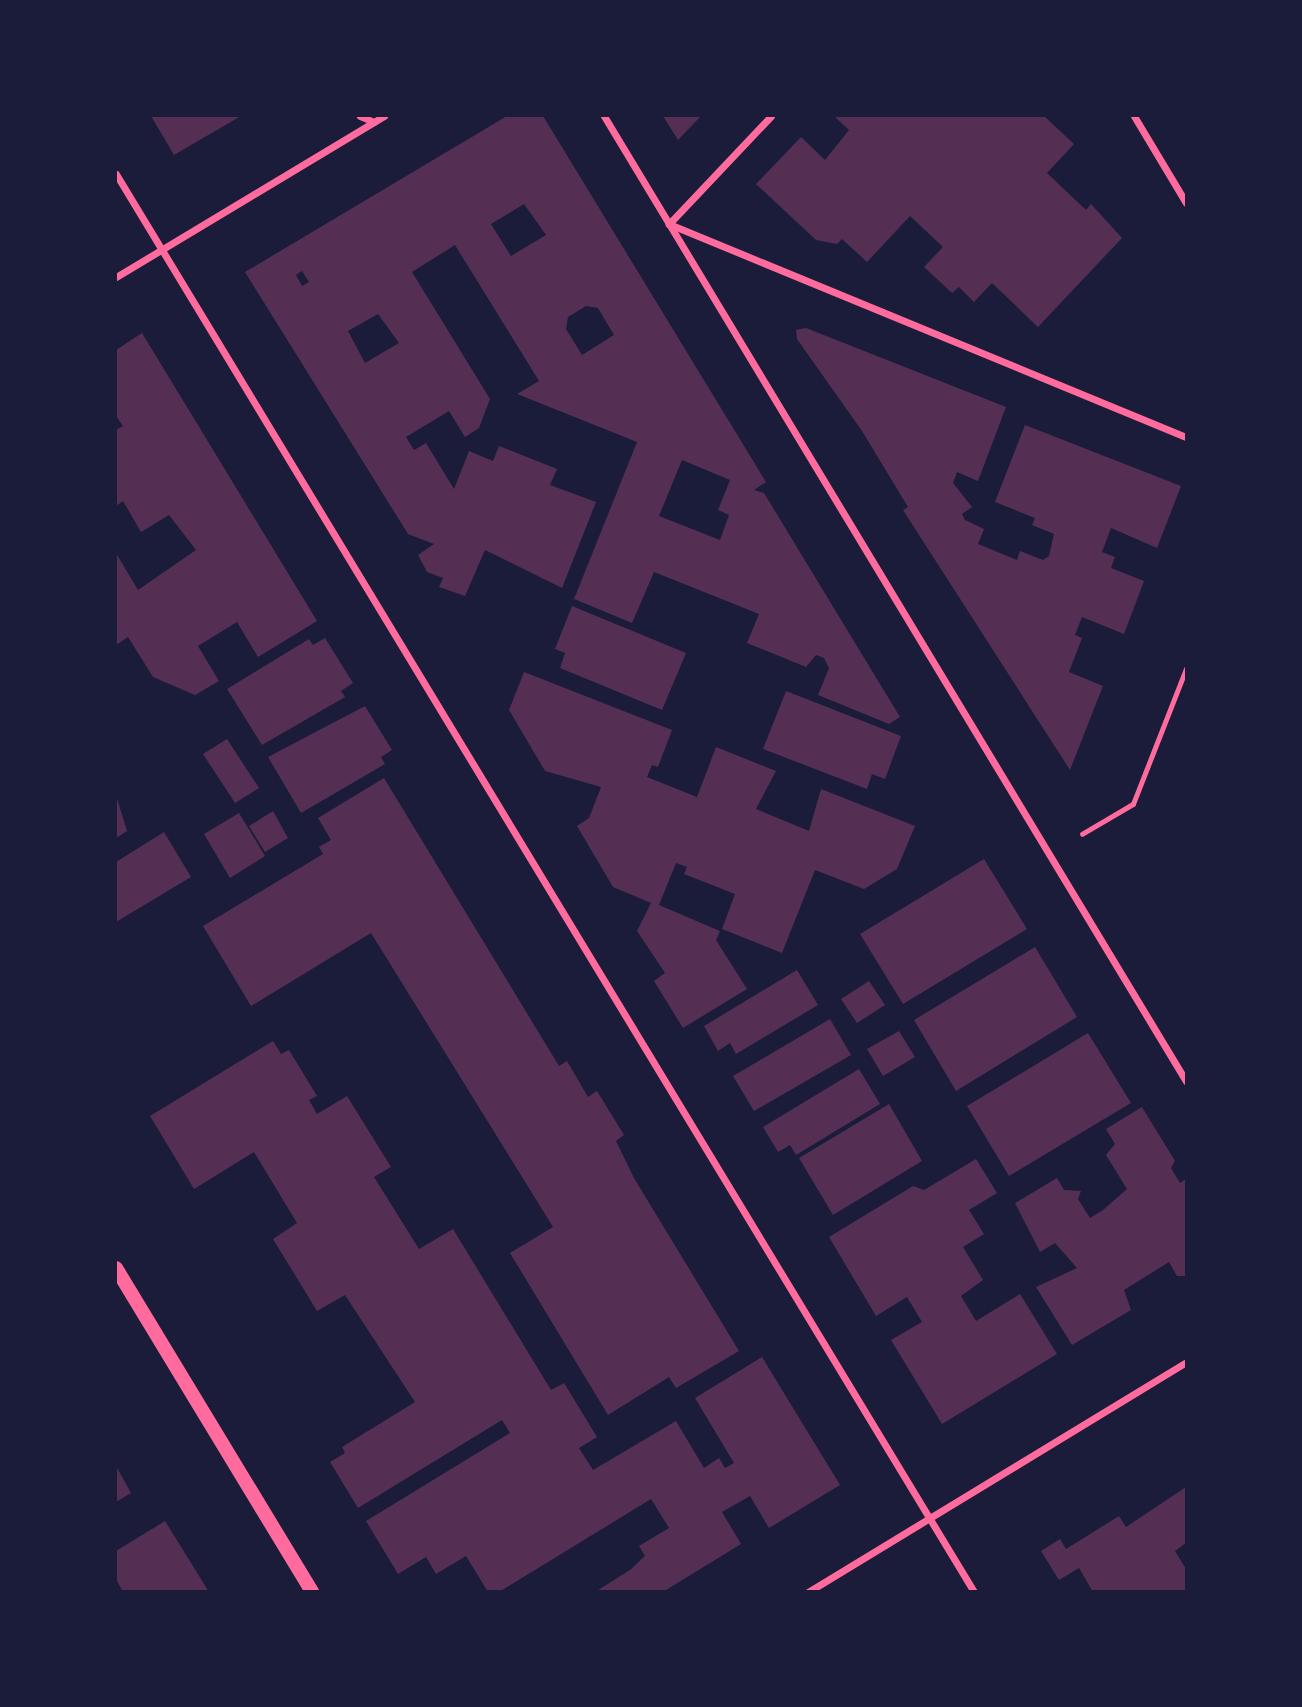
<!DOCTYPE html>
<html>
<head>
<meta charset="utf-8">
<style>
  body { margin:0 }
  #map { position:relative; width:1302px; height:1707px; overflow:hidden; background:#1b1b3a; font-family:"Roboto Condensed",sans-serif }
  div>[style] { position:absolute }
  .building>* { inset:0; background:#542f53 }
  .path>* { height:4.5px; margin:-2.25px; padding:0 2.25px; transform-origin:2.25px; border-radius:2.25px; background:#ff6b9d }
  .minor>* { height:7px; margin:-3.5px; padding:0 3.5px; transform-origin:3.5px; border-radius:3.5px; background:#ff6b9d }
  .secondary>* { height:14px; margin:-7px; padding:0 7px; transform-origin:7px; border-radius:7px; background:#ff6b9d }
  span { translate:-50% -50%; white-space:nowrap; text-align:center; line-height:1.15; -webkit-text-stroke:5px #1b1b3a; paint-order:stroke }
  .frame { position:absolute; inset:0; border:117px solid #1b1b3a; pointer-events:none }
</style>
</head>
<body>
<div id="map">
  <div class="building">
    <div style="clip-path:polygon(151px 116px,241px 116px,174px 155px)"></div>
    <div style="clip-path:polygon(evenodd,507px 116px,543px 116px,766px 482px,754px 490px,764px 493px,900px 717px,889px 724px,818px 695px,829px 668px,824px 658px,816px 655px,806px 667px,747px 643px,759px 614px,654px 572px,632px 623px,574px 599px,637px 442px,517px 394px,539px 381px,455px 245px,412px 272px,490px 399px,479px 428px,465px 437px,449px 411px,406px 437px,414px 450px,426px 443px,454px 489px,469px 451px,493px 461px,499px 446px,557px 469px,550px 485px,596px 502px,562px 588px,485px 550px,465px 596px,439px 587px,443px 578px,427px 572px,418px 555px,434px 544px,408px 534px,245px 272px,507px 116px,524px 204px,546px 235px,511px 256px,491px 224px,524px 204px,507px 116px,302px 271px,309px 282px,302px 286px,296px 275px,302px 271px,507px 116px,586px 306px,598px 308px,614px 335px,582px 355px,566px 329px,568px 317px,586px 306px,507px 116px,378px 314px,399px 343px,365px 363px,348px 331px,378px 314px,507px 116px,682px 460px,730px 480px,718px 510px,729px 515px,720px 540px,659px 516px,682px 460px)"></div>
    <div style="clip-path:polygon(663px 116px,701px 116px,678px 140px)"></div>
    <div style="clip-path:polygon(834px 116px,1044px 116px,1074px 144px,1047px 173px,1086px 210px,1091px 204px,1122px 238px,1038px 327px,992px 283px,974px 302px,959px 287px,952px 293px,924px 267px,943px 247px,910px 216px,867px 262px,842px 239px,837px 244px,816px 240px,756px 184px,801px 137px,825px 160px,849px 130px)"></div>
    <div style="clip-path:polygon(806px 328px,1006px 407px,978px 481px,957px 472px,953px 483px,972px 507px,962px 514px,965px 520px,984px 529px,978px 544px,1017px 560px,1020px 551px,1043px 560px,1049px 556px,1054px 534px,1032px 525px,1035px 518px,995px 502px,1025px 425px,1181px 486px,1157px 548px,1111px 528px,1102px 552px,1115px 557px,1111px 568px,1144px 581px,1124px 634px,1082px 617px,1075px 635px,1082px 638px,1069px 672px,1103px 686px,1070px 770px,903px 510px,908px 507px,862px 431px,797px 339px,796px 330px)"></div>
    <div style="clip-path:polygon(142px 333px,317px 621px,258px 657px,237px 622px,198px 646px,219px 681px,195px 695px,153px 677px,128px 637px,116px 645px,116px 553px,138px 590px,196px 550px,169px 515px,141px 532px,123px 501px,116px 506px,116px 430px,123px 426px,116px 416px,116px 350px)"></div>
    <div style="clip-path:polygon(572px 606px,686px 653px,662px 710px,560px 668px,565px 653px,555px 649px)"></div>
    <div style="clip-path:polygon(325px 638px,353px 683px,341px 691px,345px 697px,262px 745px,227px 689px,309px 639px,313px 645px)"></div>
    <div style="clip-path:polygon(524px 672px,672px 730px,658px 767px,652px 765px,647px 777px,697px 797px,716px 747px,776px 771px,756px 809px,809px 831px,821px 789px,915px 826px,897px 869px,864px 889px,815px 870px,782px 953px,722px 929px,735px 894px,684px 874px,687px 867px,676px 863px,659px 905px,720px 931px,716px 940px,747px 989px,683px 1028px,654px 981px,665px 973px,637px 931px,651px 903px,613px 887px,577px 826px,589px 818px,601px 787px,545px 771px,509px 710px)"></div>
    <div style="clip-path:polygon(786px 691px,901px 736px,885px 779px,872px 774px,867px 789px,763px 749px)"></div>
    <div style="clip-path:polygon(365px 706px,392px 750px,381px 757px,385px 764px,301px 813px,268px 757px)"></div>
    <div style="clip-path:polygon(227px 739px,259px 788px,235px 803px,203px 754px)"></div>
    <div style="clip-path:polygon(384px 778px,559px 1066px,567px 1061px,588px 1097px,597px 1091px,624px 1135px,616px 1141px,634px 1178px,739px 1351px,676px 1388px,669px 1377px,608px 1415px,510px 1253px,553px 1227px,371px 933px,251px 1006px,203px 926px,323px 854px,319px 847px,331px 840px,318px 818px)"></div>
    <div style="clip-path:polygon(116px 795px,127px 831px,116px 838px)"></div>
    <div style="clip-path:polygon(273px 811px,288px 838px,265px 852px,249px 826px)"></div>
    <div style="clip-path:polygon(239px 813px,265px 856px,230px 878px,204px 834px)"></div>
    <div style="clip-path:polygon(164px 832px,191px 877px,116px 922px,116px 862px)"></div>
    <div style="clip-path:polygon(984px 859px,1027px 929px,903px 1004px,860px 934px)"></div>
    <div style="clip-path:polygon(1035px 947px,1077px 1017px,956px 1091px,914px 1020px)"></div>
    <div style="clip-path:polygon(797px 970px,818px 1005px,736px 1054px,730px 1043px,718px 1051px,704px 1026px)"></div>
    <div style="clip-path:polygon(869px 981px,885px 1005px,857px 1023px,841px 999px)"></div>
    <div style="clip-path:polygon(830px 1019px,851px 1055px,754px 1111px,733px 1076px)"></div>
    <div style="clip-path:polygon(899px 1031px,915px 1057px,883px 1076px,867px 1049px)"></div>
    <div style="clip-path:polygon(1088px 1033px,1131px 1103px,1009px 1176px,967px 1106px)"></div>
    <div style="clip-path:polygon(273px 1041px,281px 1054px,289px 1050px,317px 1096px,309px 1100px,317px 1114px,347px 1096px,391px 1167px,374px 1177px,419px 1249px,453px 1229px,551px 1390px,564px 1383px,597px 1437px,579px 1448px,593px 1470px,676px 1421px,704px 1468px,719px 1458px,725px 1468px,734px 1463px,695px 1398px,762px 1357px,840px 1485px,769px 1528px,750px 1496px,722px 1512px,741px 1544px,666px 1590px,595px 1592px,630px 1570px,645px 1556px,639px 1546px,669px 1528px,651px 1499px,499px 1592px,488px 1592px,466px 1556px,436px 1574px,426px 1557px,398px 1574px,366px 1521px,510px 1433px,502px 1420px,358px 1508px,330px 1462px,345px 1453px,342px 1447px,415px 1402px,345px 1295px,317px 1311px,273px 1239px,297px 1223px,254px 1152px,194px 1189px,150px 1116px)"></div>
    <div style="clip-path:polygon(859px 1069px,880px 1104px,796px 1155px,790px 1145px,778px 1152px,763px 1127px)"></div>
    <div style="clip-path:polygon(889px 1104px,922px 1161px,833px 1215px,799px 1158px)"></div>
    <div style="clip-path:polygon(1142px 1107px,1175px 1161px,1171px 1168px,1180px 1183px,1186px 1179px,1186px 1276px,1177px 1276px,1169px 1262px,1124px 1290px,1131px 1310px,1072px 1345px,1036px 1287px,1077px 1268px,1055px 1243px,1040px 1252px,1015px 1203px,1057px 1178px,1064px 1190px,1081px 1191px,1078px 1199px,1090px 1218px,1103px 1210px,1127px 1189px,1106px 1155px,1115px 1144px,1106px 1129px)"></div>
    <div style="clip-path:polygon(976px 1159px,997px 1193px,969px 1210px,984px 1234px,963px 1247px,983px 1280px,961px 1296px,976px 1321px,1020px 1294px,1057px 1354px,942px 1424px,891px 1340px,922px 1322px,907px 1297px,876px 1316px,829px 1237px,913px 1186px,924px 1190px)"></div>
    <div style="clip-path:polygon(116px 1466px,131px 1493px,116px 1502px)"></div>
    <div style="clip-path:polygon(1186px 1487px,1186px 1543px,1175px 1551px,1186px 1569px,1186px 1592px,1093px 1592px,1079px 1568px,1059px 1580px,1041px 1551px,1060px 1539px,1066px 1549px,1119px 1516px,1126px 1527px)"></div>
    <div style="clip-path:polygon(165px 1521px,209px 1592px,123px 1592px,116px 1579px,116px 1551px)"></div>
  </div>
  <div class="path">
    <div style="left:1082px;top:834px;width:59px;rotate:-30.5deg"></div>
    <div style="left:1133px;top:804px;width:145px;rotate:-68.6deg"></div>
  </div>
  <div class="minor">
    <div style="left:360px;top:116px;width:15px;rotate:23deg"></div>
    <div style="left:604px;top:116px;width:1127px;rotate:58.91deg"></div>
    <div style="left:771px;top:116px;width:149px;rotate:133.4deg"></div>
    <div style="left:669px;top:224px;width:559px;rotate:22.39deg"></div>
    <div style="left:1134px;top:116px;width:101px;rotate:59.1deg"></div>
    <div style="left:116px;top:174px;width:1657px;rotate:58.82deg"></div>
    <div style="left:116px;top:277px;width:313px;rotate:-31deg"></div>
    <div style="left:808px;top:1592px;width:442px;rotate:-31.3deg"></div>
  </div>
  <div class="secondary">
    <div style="left:116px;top:1268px;width:379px;rotate:58.8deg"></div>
  </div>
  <div class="frame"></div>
</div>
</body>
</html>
